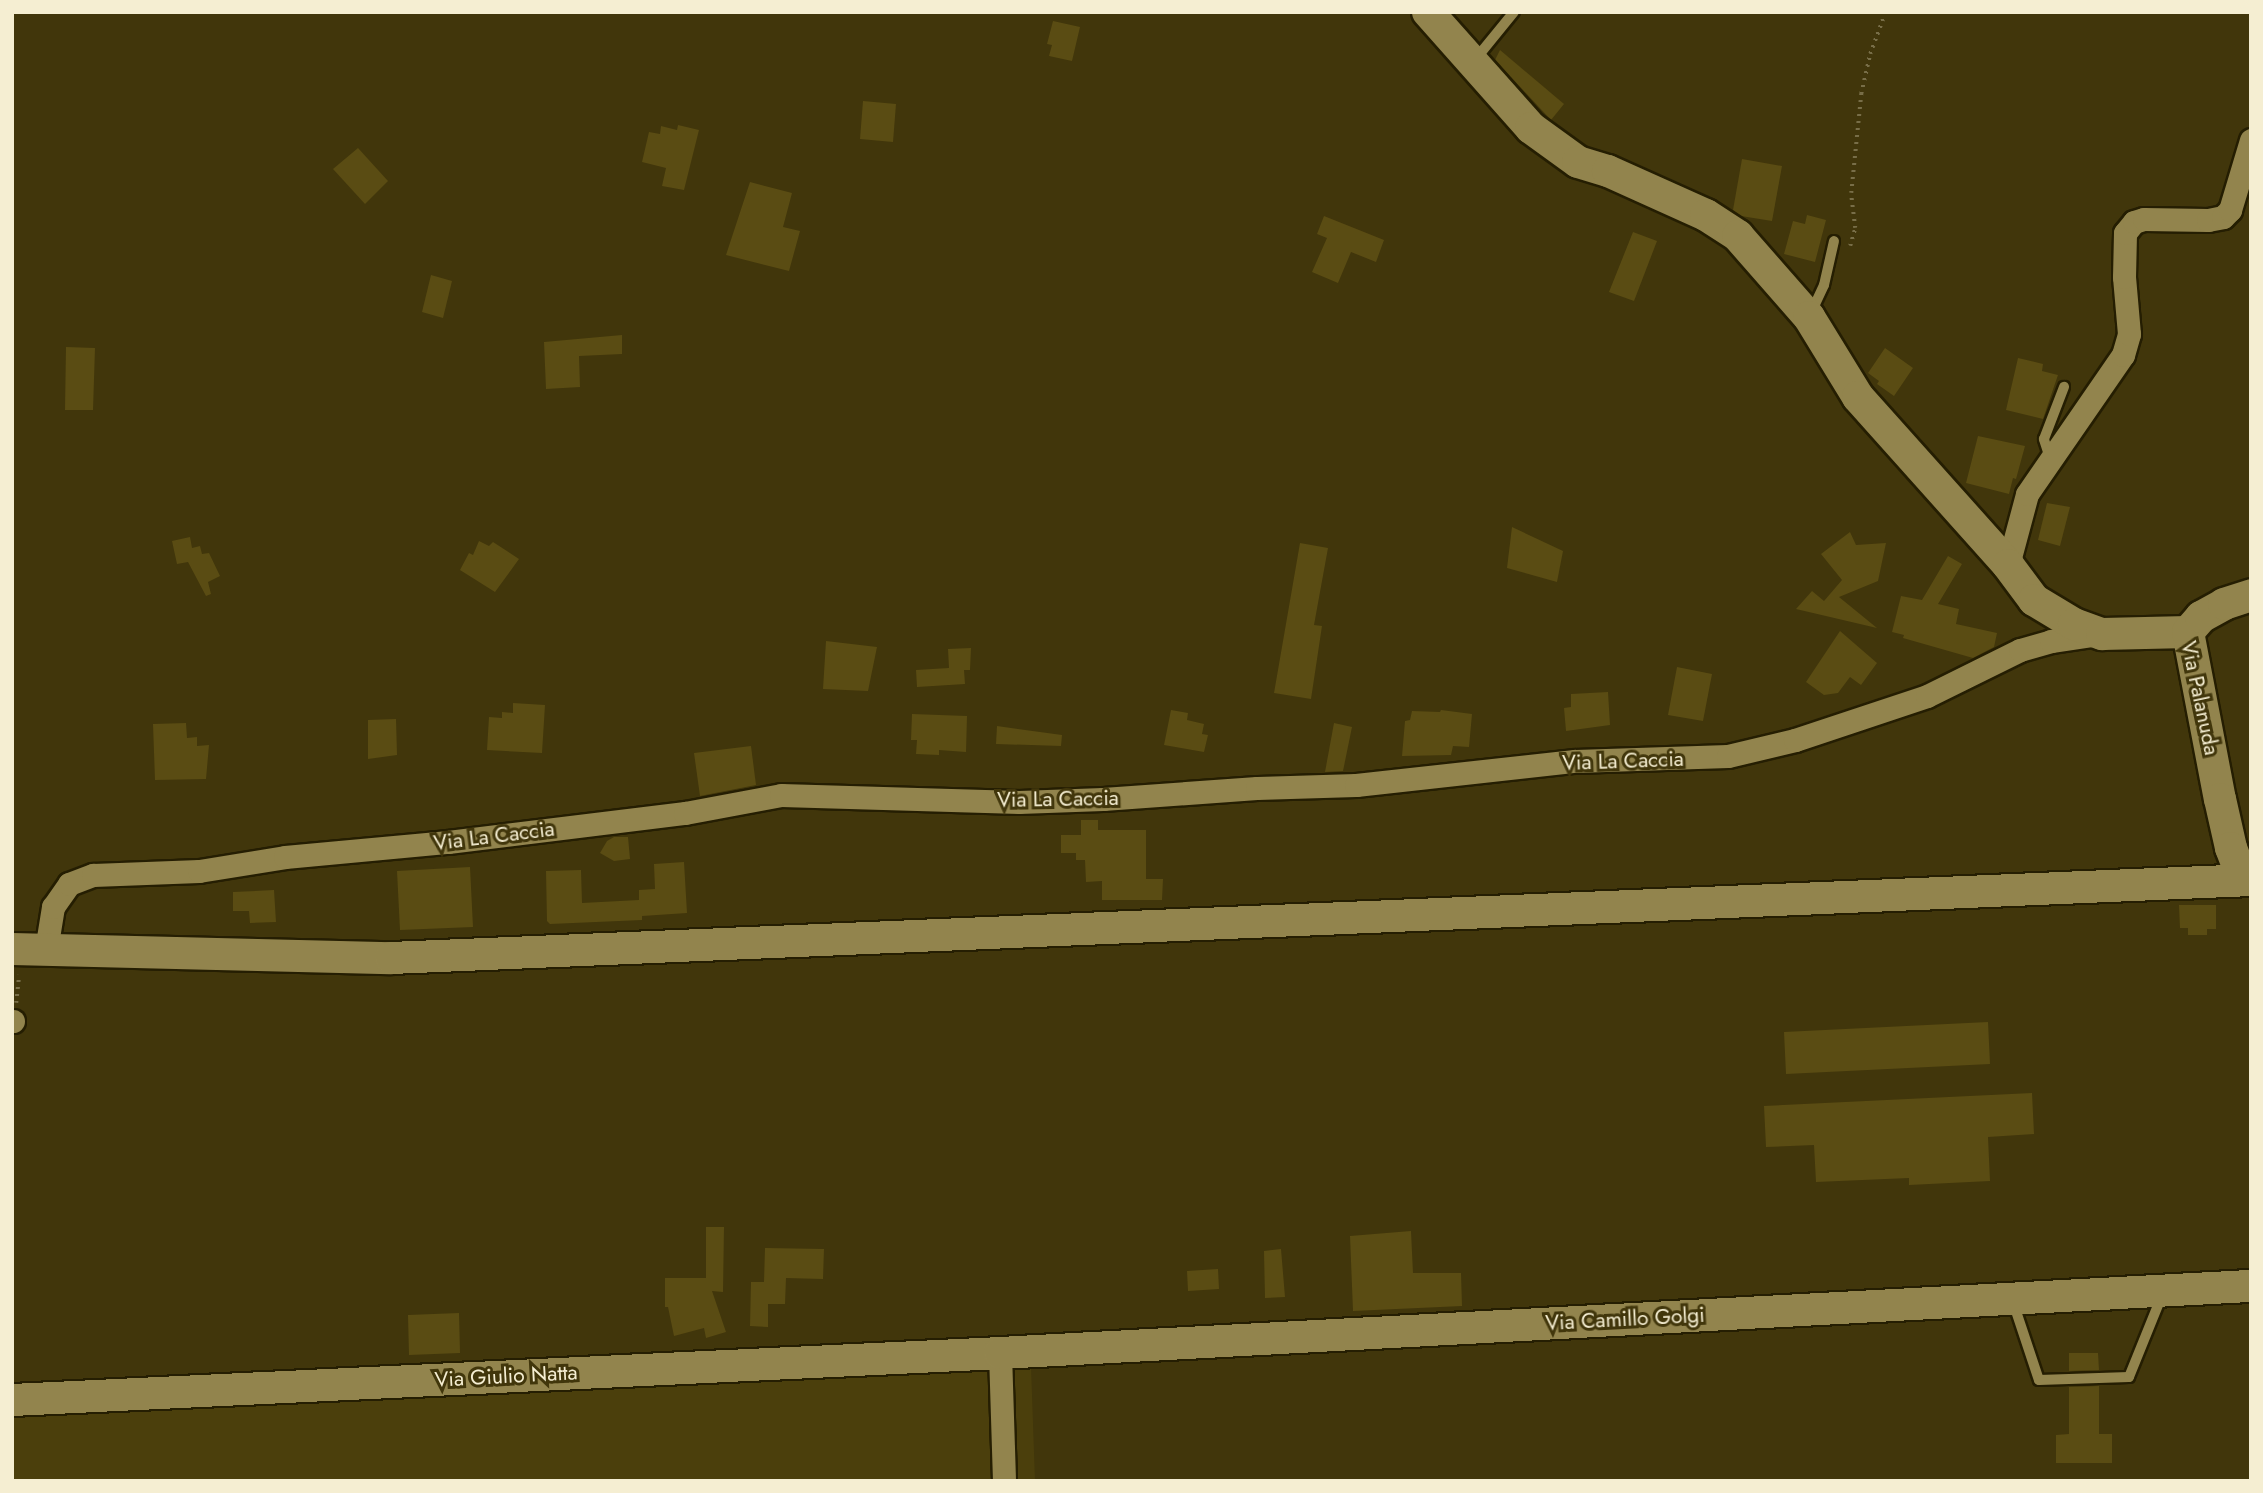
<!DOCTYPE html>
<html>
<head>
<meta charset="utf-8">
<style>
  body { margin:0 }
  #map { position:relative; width:2263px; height:1493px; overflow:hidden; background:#41360b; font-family:Jost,sans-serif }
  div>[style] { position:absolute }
  .built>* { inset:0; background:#4b3f0c }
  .building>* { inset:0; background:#5a4c13 }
  .path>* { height:3.5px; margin-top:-1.75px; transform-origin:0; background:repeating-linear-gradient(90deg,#786e48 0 2px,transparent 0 7px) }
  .roads { filter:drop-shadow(2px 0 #251e02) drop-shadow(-2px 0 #251e02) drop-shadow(0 2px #251e02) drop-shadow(0 -2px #251e02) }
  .lane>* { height:10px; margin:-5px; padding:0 5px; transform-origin:5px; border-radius:5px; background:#92844d }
  .street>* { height:23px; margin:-11.5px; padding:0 11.5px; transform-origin:11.5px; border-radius:11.5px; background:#92844d }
  .secondary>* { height:32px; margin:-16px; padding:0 16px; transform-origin:16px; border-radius:16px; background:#92844d }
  span { translate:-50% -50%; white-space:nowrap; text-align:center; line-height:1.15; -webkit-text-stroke:6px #41360b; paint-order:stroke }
  .street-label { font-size:21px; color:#f5eed2 }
  .frame { position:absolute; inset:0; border:14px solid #f5eed2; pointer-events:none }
</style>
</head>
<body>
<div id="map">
  <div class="built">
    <div style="clip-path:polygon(1031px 1366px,1035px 1481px,12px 1481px,12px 1415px)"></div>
  </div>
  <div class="building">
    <div style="clip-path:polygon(1053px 21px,1080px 27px,1072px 61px,1049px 56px,1052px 45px,1047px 44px)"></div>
    <div style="clip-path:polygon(1500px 50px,1564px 104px,1551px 120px,1495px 60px)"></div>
    <div style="clip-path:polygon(863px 101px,896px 104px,893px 142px,860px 139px)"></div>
    <div style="clip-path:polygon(678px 125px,699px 130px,684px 190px,662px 186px,666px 168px,642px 162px,649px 132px,660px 134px,661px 126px,677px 130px)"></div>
    <div style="clip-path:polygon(358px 148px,388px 181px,365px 204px,333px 169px)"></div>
    <div style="clip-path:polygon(1742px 159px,1782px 166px,1772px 221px,1741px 216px,1733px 210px)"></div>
    <div style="clip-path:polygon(750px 182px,792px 193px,783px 227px,800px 231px,789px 271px,726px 255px)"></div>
    <div style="clip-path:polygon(1807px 215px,1826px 220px,1815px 262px,1784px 254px,1793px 221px,1805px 224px)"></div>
    <div style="clip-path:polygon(1324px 216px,1384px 240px,1376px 262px,1351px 252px,1338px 283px,1312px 272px,1327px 238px,1317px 234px)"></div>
    <div style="clip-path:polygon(1633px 232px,1657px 241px,1634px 301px,1609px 292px)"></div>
    <div style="clip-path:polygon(431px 275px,452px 281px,443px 318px,422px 312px)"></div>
    <div style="clip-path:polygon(622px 335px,622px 354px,579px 356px,580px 387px,546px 389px,544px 342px)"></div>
    <div style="clip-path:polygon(66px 347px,95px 348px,93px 410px,65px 410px)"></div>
    <div style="clip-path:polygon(1885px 348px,1913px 368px,1894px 396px,1877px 384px,1879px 381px,1868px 373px)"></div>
    <div style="clip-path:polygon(2018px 358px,2043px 364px,2042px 371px,2058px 375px,2043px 419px,2006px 410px)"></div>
    <div style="clip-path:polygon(1978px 436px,2025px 446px,2016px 479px,2013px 478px,2009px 494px,1966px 483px)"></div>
    <div style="clip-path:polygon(2047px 503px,2070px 507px,2060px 546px,2038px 540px)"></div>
    <div style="clip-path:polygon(1512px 527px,1563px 551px,1557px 582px,1507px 568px)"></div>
    <div style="clip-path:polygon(1850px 532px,1856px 545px,1886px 543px,1878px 581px,1839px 597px,1877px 628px,1796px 609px,1812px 591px,1824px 601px,1842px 580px,1821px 554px)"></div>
    <div style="clip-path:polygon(190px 537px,192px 548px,200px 546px,202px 554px,209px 553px,220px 576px,208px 582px,211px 594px,206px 596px,188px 562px,177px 564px,172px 541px)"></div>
    <div style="clip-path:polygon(479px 541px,489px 546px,493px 542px,519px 559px,495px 592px,460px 570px,469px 553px,473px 555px)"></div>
    <div style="clip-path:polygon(1300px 543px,1328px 548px,1314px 625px,1322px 626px,1311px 699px,1274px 693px)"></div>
    <div style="clip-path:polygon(1948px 556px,1962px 564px,1938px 604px,1959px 609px,1956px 624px,1997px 633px,1994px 647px,1973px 658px,1903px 638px,1904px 635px,1892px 632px,1901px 596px,1922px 600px)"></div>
    <div style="clip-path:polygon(1840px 631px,1877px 663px,1861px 685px,1850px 677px,1838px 693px,1824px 695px,1806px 682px)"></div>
    <div style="clip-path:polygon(826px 641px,877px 647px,868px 691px,823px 689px)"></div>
    <div style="clip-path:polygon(971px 648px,970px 670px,964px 670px,965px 684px,917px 687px,916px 670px,949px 668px,948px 649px)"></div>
    <div style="clip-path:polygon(1677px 667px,1712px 674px,1703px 721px,1668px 715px)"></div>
    <div style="clip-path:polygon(1608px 692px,1610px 725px,1566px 731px,1564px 708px,1571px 707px,1571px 694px)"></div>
    <div style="clip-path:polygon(513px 703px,545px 705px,542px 753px,487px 750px,489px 717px,502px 718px,502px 712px,513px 713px)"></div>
    <div style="clip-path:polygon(1171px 710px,1188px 713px,1187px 720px,1204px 724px,1202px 734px,1208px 735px,1204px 752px,1164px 745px)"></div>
    <div style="clip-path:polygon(1441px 710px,1472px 714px,1469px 747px,1453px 746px,1451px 755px,1402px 756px,1405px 721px,1410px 720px,1412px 711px,1440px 712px)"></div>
    <div style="clip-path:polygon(912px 714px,967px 716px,966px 752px,939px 750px,939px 755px,916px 754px,917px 740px,911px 740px)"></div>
    <div style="clip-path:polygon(396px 719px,397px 755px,368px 759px,368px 720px)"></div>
    <div style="clip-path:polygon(186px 723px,187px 738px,197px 737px,197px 746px,209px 745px,206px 779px,155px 780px,153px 724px)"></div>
    <div style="clip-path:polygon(1334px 723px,1352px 727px,1343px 771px,1325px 772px)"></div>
    <div style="clip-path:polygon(997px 726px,1062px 735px,1061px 746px,996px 744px)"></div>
    <div style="clip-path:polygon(751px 746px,756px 785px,700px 796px,694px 753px)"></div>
    <div style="clip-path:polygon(1081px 820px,1098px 820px,1098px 830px,1146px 830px,1146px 879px,1163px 879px,1162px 900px,1102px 900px,1102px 881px,1086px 882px,1085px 860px,1076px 860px,1076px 853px,1061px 853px,1061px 835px,1081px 835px)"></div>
    <div style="clip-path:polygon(614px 837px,628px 837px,630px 859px,614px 861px,600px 853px,607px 841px)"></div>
    <div style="clip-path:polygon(684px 862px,687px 913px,642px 916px,642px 920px,550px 924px,547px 921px,546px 871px,581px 870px,582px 903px,639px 900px,639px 890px,655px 889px,654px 864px)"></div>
    <div style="clip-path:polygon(470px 867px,473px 927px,400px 930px,397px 871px)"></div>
    <div style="clip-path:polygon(274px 890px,276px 922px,250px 923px,249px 911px,233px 911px,233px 892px)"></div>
    <div style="clip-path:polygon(2179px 905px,2216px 905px,2216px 929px,2207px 929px,2207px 935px,2188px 935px,2188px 928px,2180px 928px)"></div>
    <div style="clip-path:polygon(1988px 1022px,1990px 1064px,1786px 1074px,1784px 1032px)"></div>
    <div style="clip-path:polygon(2032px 1093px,2034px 1134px,1988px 1137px,1990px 1181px,1909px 1185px,1909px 1178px,1816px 1182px,1814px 1145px,1766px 1147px,1764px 1106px)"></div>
    <div style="clip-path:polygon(706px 1227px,724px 1227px,723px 1292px,712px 1291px,726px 1332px,706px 1338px,704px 1328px,674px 1336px,668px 1307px,665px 1307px,665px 1278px,706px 1278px)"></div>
    <div style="clip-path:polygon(1411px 1231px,1413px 1273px,1461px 1273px,1462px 1306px,1353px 1311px,1350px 1236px)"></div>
    <div style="clip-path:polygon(765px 1248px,824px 1249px,823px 1279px,786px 1278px,785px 1304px,768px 1304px,768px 1327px,750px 1326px,751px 1282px,764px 1282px)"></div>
    <div style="clip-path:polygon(1281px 1249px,1285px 1297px,1265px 1298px,1264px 1251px)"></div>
    <div style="clip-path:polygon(1218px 1269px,1219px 1289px,1188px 1291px,1187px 1271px)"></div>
    <div style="clip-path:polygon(459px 1313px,460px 1353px,409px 1355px,408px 1315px)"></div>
    <div style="clip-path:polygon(2069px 1353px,2098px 1353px,2099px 1370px,2069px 1371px)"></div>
    <div style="clip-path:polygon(2099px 1386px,2099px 1434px,2112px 1434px,2112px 1463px,2056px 1463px,2056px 1435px,2069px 1434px,2069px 1387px)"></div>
  </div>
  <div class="path">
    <div style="left:1850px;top:246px;width:19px;rotate:-74deg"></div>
    <div style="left:1855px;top:228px;width:35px;rotate:-97deg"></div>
    <div style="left:1851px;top:193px;width:100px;rotate:-84.2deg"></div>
    <div style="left:1861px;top:94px;width:41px;rotate:-77.3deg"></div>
    <div style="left:1870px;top:54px;width:40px;rotate:-69.8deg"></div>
    <div style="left:16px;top:1003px;width:28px;rotate:-84deg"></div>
  </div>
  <div class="roads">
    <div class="lane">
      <div style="left:1474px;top:61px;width:63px;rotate:-50.8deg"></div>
      <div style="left:1810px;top:315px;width:33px;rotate:-65deg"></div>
      <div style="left:1824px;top:285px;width:45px;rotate:-77.2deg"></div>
      <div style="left:2050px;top:458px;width:20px;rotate:-108deg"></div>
      <div style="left:2044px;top:439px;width:56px;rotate:-69deg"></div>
      <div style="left:2013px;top:1302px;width:82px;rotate:71.6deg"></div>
      <div style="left:2039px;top:1380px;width:90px;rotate:-1.9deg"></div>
      <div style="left:2129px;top:1377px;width:91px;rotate:-68deg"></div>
    </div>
    <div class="street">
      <div style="left:2008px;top:565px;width:73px;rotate:-75deg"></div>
      <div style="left:2027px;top:494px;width:169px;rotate:-55.4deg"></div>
      <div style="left:2123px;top:355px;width:22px;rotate:-74deg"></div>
      <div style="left:2129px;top:334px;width:57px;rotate:-95deg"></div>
      <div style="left:2124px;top:277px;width:44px;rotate:-88.7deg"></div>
      <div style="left:2125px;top:233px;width:14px;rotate:-51deg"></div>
      <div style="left:2134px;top:222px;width:10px;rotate:-17deg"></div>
      <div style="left:2144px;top:219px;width:64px;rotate:0.9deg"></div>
      <div style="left:2208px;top:220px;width:15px;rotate:-11deg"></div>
      <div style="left:2223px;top:217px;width:10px;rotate:-45deg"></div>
      <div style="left:2230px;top:210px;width:73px;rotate:-73.3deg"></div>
      <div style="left:46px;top:950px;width:44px;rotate:-80.8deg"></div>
      <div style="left:53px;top:907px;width:28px;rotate:-55deg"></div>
      <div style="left:69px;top:884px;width:26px;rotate:-21deg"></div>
      <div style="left:93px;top:875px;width:106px;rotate:-2.2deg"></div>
      <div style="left:199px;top:871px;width:87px;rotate:-9.2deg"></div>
      <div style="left:285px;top:857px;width:164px;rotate:-5.3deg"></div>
      <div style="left:448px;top:842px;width:239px;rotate:-7deg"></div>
      <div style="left:685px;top:813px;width:98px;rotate:-10.6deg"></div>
      <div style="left:781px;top:795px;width:238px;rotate:1.7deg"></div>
      <div style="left:1019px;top:802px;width:84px;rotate:-2deg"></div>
      <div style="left:1103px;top:799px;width:154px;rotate:-4.1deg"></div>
      <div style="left:1257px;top:788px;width:99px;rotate:-1.7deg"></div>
      <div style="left:1356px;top:785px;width:220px;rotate:-6.3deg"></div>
      <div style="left:1575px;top:761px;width:153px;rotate:-1.9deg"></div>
      <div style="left:1728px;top:756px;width:69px;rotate:-13.4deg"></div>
      <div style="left:1795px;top:740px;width:139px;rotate:-18.4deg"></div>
      <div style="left:1927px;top:696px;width:104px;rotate:-26.3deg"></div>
      <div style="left:2020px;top:650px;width:32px;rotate:-16deg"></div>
      <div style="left:2051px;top:641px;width:49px;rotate:-8.3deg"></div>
      <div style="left:12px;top:1021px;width:1px"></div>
      <div style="left:1000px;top:1353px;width:128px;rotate:88.2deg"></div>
    </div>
    <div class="secondary">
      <div style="left:1428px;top:12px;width:155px;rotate:48.4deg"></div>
      <div style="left:1531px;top:128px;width:58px;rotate:35.9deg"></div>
      <div style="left:1578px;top:162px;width:31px;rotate:17deg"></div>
      <div style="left:1608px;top:171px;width:107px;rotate:24.2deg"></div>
      <div style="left:1706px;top:215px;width:38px;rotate:33deg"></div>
      <div style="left:1738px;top:236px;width:108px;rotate:48.8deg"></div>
      <div style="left:1809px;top:317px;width:94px;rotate:58.5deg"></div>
      <div style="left:1858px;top:397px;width:225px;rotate:48.2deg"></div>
      <div style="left:2008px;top:565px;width:44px;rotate:53.4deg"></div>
      <div style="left:2034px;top:600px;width:47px;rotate:31deg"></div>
      <div style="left:2074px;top:624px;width:30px;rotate:20deg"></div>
      <div style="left:2102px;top:634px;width:86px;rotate:-1.3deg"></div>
      <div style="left:2188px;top:632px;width:170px;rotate:79.2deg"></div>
      <div style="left:2220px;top:799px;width:50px;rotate:77.3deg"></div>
      <div style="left:2231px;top:848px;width:34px;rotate:69deg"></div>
      <div style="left:2188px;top:632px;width:20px;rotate:-49deg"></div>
      <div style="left:2201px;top:617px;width:26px;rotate:-29deg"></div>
      <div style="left:2224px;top:604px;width:28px;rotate:-18deg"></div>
      <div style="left:12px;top:949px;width:379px;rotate:1.4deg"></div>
      <div style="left:391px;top:958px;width:1862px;rotate:-2.4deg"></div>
      <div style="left:12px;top:1400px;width:989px;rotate:-2.72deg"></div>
      <div style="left:1000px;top:1353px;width:1253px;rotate:-3.07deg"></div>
    </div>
  </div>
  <div class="street-label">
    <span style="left:2200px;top:698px;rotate:78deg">Via Palanuda</span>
    <span style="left:1623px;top:761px;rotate:-2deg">Via La Caccia</span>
    <span style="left:1058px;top:799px;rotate:-1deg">Via La Caccia</span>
    <span style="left:494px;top:836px;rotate:-7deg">Via La Caccia</span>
    <span style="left:1625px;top:1319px;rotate:-3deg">Via Camillo Golgi</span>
    <span style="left:506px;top:1376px;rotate:-3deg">Via Giulio Natta</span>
  </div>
  <div class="frame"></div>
</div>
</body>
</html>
